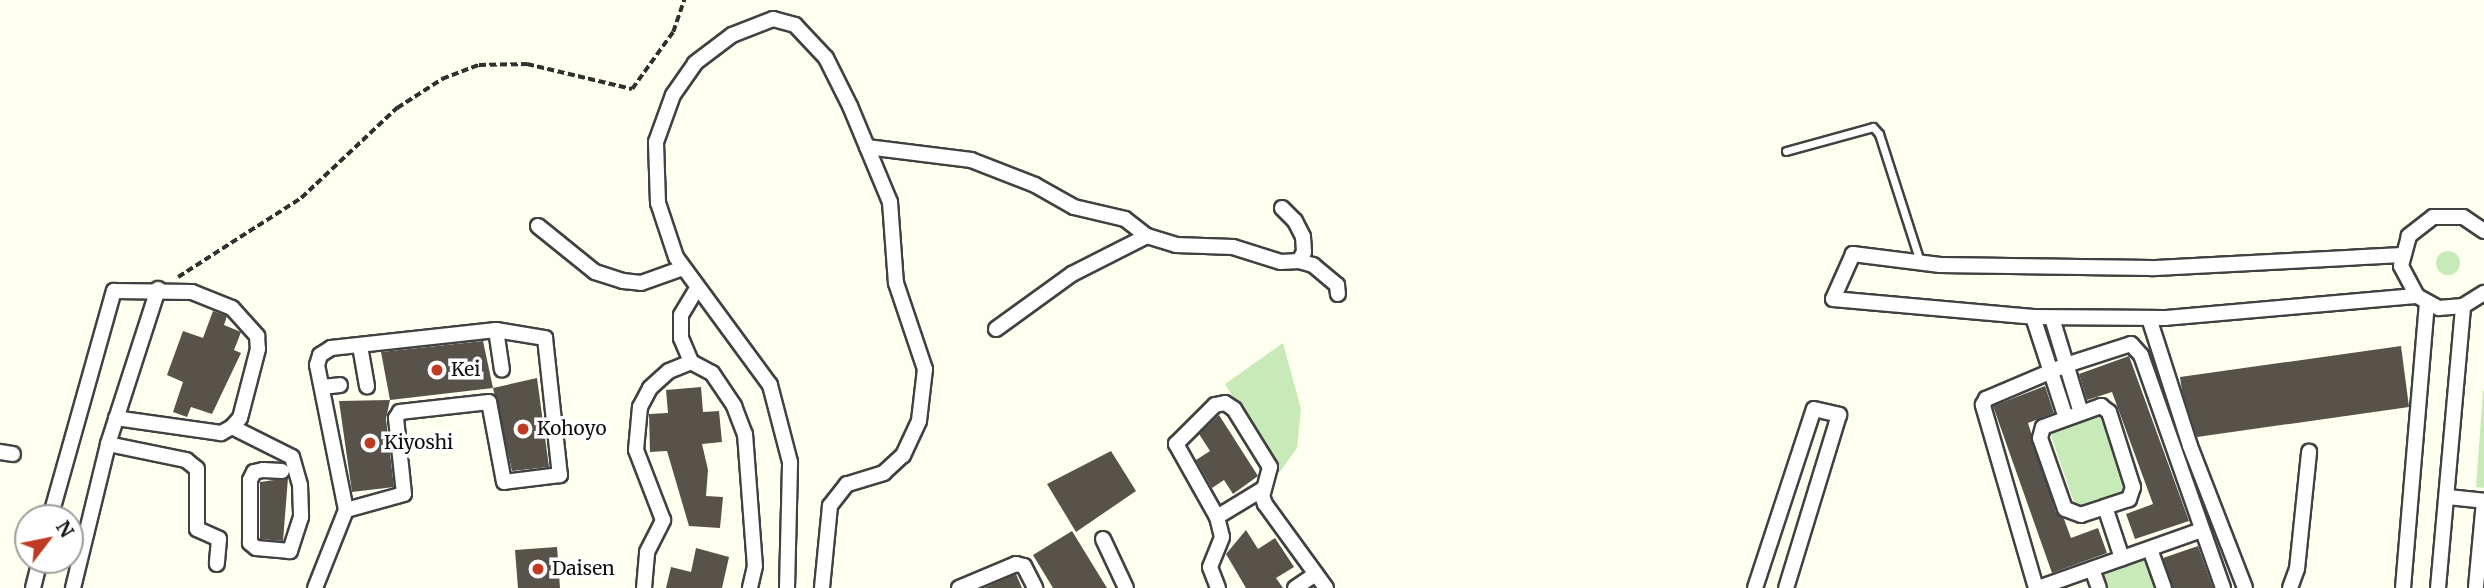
<!DOCTYPE html>
<html>
<head>
<meta charset="utf-8">
<style>
  body { margin:0 }
  #map { position:relative; width:2484px; height:588px; overflow:hidden; background:#ffffef; font-family:Merriweather,serif }
  div>[style] { position:absolute }
  .green>* { inset:0; background:#c8eab8 }
  .round { border-radius:50% }
  .building>* { inset:0; background:#57524a }
  .path>* { height:3.5px; margin-top:-1.75px; transform-origin:0; background:repeating-linear-gradient(90deg,#303030 0 7px,transparent 0 10.5px) }
  .roads { filter:drop-shadow(2px 0 #414141) drop-shadow(-2px 0 #414141) drop-shadow(0 2px #414141) drop-shadow(0 -2px #414141) }
  .service>* { height:7px; margin:-3.5px; padding:0 3.5px; transform-origin:3.5px; border-radius:3.5px; background:#fff }
  .minor>* { height:14px; margin:-7px; padding:0 7px; transform-origin:7px; border-radius:7px; background:#fff }
  .dots>* { width:19px; height:19px; translate:-50% -50%; box-sizing:border-box; border:4px solid #fff; border-radius:50% }
  span { translate:-50% -50%; white-space:nowrap; text-align:center; line-height:1.15; -webkit-text-stroke:7px #fff; paint-order:stroke }
  .poi-label { font-size:19px; color:#0e0e0e }
  .left { translate:0 -50%; text-align:left }
  .north { position:absolute; left:14px; top:504px; width:70px; height:70px; box-sizing:border-box; background:#fff; border:2px solid #9f9f9f; border-radius:50%; rotate:58deg; font-size:19px; font-weight:700; line-height:28px; text-align:center; color:#0e0e0e }
  .north::after { content:''; display:block; margin:auto; width:24px; height:32px; background:#c03a24; clip-path:polygon(50% 0,100% 100%,50% 72%,0 100%) }
</style>
</head>
<body>
<div id="map">
  <div class="green">
    <div class="round" style="left:2436px;top:251px;width:24px;height:24px"></div>
    <div style="clip-path:polygon(1283px 343px,1301px 409px,1297px 448px,1279px 473px,1225px 384px)"></div>
    <div style="clip-path:polygon(2483px 391px,2484px 391px,2484px 488px,2476px 487px)"></div>
    <div style="clip-path:polygon(2102px 413px,2130px 494px,2077px 511px,2050px 433px)"></div>
    <div style="clip-path:polygon(2147px 559px,2157px 588px,2108px 588px,2103px 575px)"></div>
  </div>
  <div class="building">
    <div style="clip-path:polygon(213px 311px,227px 316px,224px 325px,241px 332px,234px 350px,241px 353px,212px 414px,191px 407px,187px 417px,173px 412px,183px 382px,167px 375px,183px 331px,203px 338px)"></div>
    <div style="clip-path:polygon(483px 341px,493px 388px,390px 400px,381px 352px)"></div>
    <div style="clip-path:polygon(2401px 346px,2409px 407px,2197px 437px,2182px 391px,2180px 377px)"></div>
    <div style="clip-path:polygon(2129px 356px,2189px 521px,2135px 539px,2126px 514px,2153px 504px,2112px 392px,2087px 400px,2079px 374px)"></div>
    <div style="clip-path:polygon(537px 378px,549px 467px,512px 471px,493px 388px)"></div>
    <div style="clip-path:polygon(2045px 386px,2054px 413px,2028px 423px,2056px 512px,2064px 519px,2071px 538px,2098px 528px,2107px 553px,2052px 573px,1993px 406px)"></div>
    <div style="clip-path:polygon(701px 387px,703px 412px,719px 411px,722px 442px,702px 444px,708px 470px,706px 496px,723px 497px,720px 528px,689px 526px,667px 451px,650px 452px,649px 414px,668px 413px,666px 390px)"></div>
    <div style="clip-path:polygon(390px 400px,386px 419px,394px 487px,352px 492px,339px 401px)"></div>
    <div style="clip-path:polygon(1219px 415px,1258px 476px,1233px 494px,1224px 480px,1212px 488px,1196px 460px,1210px 451px,1199px 434px)"></div>
    <div style="clip-path:polygon(1111px 451px,1136px 491px,1076px 532px,1047px 484px)"></div>
    <div style="clip-path:polygon(288px 478px,283px 541px,260px 539px,260px 482px)"></div>
    <div style="clip-path:polygon(1246px 530px,1258px 549px,1275px 538px,1294px 567px,1276px 578px,1283px 588px,1246px 588px,1226px 554px)"></div>
    <div style="clip-path:polygon(1072px 531px,1107px 588px,1053px 588px,1033px 555px)"></div>
    <div style="clip-path:polygon(2198px 546px,2213px 588px,2173px 588px,2163px 558px)"></div>
    <div style="clip-path:polygon(557px 547px,560px 588px,518px 588px,515px 550px)"></div>
    <div style="clip-path:polygon(696px 548px,729px 557px,722px 588px,666px 588px,671px 567px,691px 572px)"></div>
    <div style="clip-path:polygon(1016px 574px,1022px 588px,984px 588px)"></div>
  </div>
  <div class="path">
    <div style="left:178px;top:277px;width:146px;rotate:-32.7deg"></div>
    <div style="left:301px;top:198px;width:132px;rotate:-43.2deg"></div>
    <div style="left:397px;top:108px;width:54px;rotate:-32.8deg"></div>
    <div style="left:442px;top:79px;width:40px;rotate:-21deg"></div>
    <div style="left:479px;top:65px;width:48px;rotate:-1.2deg"></div>
    <div style="left:527px;top:64px;width:108px;rotate:13.4deg"></div>
    <div style="left:632px;top:89px;width:70px;rotate:-54.3deg"></div>
    <div style="left:673px;top:32px;width:34px;rotate:-71deg"></div>
  </div>
  <div class="roads">
    <div class="service">
      <div style="left:1786px;top:151px;width:90px;rotate:-15.4deg"></div>
      <div style="left:1873px;top:127px;width:9px;rotate:49deg"></div>
      <div style="left:1879px;top:134px;width:134px;rotate:72.2deg"></div>
    </div>
    <div class="minor">
      <div style="left:867px;top:147px;width:105px;rotate:7.1deg"></div>
      <div style="left:971px;top:160px;width:69px;rotate:21.3deg"></div>
      <div style="left:1035px;top:185px;width:45px;rotate:29.4deg"></div>
      <div style="left:1074px;top:207px;width:52px;rotate:13.2deg"></div>
      <div style="left:1125px;top:219px;width:28px;rotate:38deg"></div>
      <div style="left:1147px;top:236px;width:30px;rotate:17deg"></div>
      <div style="left:1176px;top:245px;width:57px;rotate:2deg"></div>
      <div style="left:1233px;top:247px;width:50px;rotate:17.4deg"></div>
      <div style="left:1281px;top:262px;width:18px;rotate:-3deg"></div>
      <div style="left:1299px;top:261px;width:15px;rotate:16deg"></div>
      <div style="left:1313px;top:265px;width:31px;rotate:40deg"></div>
      <div style="left:1337px;top:285px;width:9px;rotate:84deg"></div>
      <div style="left:1282px;top:208px;width:18px;rotate:45deg"></div>
      <div style="left:1295px;top:221px;width:18px;rotate:63deg"></div>
      <div style="left:1303px;top:237px;width:15px;rotate:86deg"></div>
      <div style="left:1304px;top:252px;width:10px;rotate:119deg"></div>
      <div style="left:538px;top:226px;width:73px;rotate:38.9deg"></div>
      <div style="left:595px;top:272px;width:29px;rotate:18deg"></div>
      <div style="left:623px;top:281px;width:18px;rotate:6deg"></div>
      <div style="left:641px;top:283px;width:45px;rotate:-19.7deg"></div>
      <div style="left:2484px;top:231px;width:25px;rotate:-146deg"></div>
      <div style="left:2463px;top:217px;width:30px;rotate:180deg"></div>
      <div style="left:2433px;top:217px;width:31px;rotate:142deg"></div>
      <div style="left:2409px;top:236px;width:31px;rotate:105deg"></div>
      <div style="left:2401px;top:266px;width:34px;rotate:62deg"></div>
      <div style="left:2417px;top:296px;width:25px;rotate:29deg"></div>
      <div style="left:2439px;top:308px;width:24px;rotate:-5deg"></div>
      <div style="left:2463px;top:306px;width:25px;rotate:-32deg"></div>
      <div style="left:2402px;top:255px;width:251px;rotate:177deg"></div>
      <div style="left:2151px;top:268px;width:211px;rotate:-179.2deg"></div>
      <div style="left:1940px;top:265px;width:88px;rotate:-172.8deg"></div>
      <div style="left:1853px;top:254px;width:49px;rotate:114deg"></div>
      <div style="left:1833px;top:299px;width:201px;rotate:5.1deg"></div>
      <div style="left:2033px;top:317px;width:132px;rotate:0.4deg"></div>
      <div style="left:2165px;top:318px;width:253px;rotate:-5deg"></div>
      <div style="left:696px;top:290px;width:29px;rotate:121deg"></div>
      <div style="left:681px;top:315px;width:23px;rotate:90deg"></div>
      <div style="left:681px;top:338px;width:26px;rotate:67deg"></div>
      <div style="left:691px;top:362px;width:24px;rotate:28deg"></div>
      <div style="left:712px;top:373px;width:40px;rotate:56deg"></div>
      <div style="left:734px;top:406px;width:30px;rotate:69deg"></div>
      <div style="left:745px;top:434px;width:132px;rotate:85.7deg"></div>
      <div style="left:755px;top:566px;width:23px;rotate:103deg"></div>
      <div style="left:2033px;top:317px;width:106px;rotate:71.9deg"></div>
      <div style="left:2052px;top:318px;width:99px;rotate:73deg"></div>
      <div style="left:2149px;top:318px;width:134px;rotate:72.2deg"></div>
      <div style="left:2190px;top:446px;width:152px;rotate:68.8deg"></div>
      <div style="left:996px;top:329px;width:94px;rotate:-35.9deg"></div>
      <div style="left:1072px;top:274px;width:84px;rotate:-26.9deg"></div>
      <div style="left:496px;top:330px;width:40px;rotate:81.5deg"></div>
      <div style="left:360px;top:346px;width:41px;rotate:80.1deg"></div>
      <div style="left:322px;top:387px;width:18px;rotate:-6deg"></div>
      <div style="left:232px;top:427px;width:67px;rotate:26.6deg"></div>
      <div style="left:292px;top:457px;width:29px;rotate:74deg"></div>
      <div style="left:300px;top:485px;width:32px;rotate:88deg"></div>
      <div style="left:301px;top:517px;width:36px;rotate:108deg"></div>
      <div style="left:290px;top:551px;width:34px;rotate:-175deg"></div>
      <div style="left:256px;top:548px;width:8px;rotate:-140deg"></div>
      <div style="left:250px;top:543px;width:63px;rotate:-90deg"></div>
      <div style="left:250px;top:480px;width:9px;rotate:-63deg"></div>
      <div style="left:254px;top:472px;width:9px;rotate:-13deg"></div>
      <div style="left:263px;top:470px;width:19px;rotate:3deg"></div>
      <div style="left:108px;top:444px;width:80px;rotate:11.6deg"></div>
      <div style="left:186px;top:460px;width:14px;rotate:39deg"></div>
      <div style="left:197px;top:469px;width:60px;rotate:90deg"></div>
      <div style="left:197px;top:529px;width:24px;rotate:24deg"></div>
      <div style="left:219px;top:539px;width:25px;rotate:95deg"></div>
      <div style="left:0;top:452px;width:13px;rotate:9deg"></div>
      <div style="left:2448px;top:497px;width:36px;rotate:6deg"></div>
      <div style="left:2484px;top:501px;width:87px;rotate:95.3deg"></div>
      <div style="left:2105px;top:507px;width:25px;rotate:162deg"></div>
      <div style="left:2081px;top:515px;width:17px;rotate:-159deg"></div>
      <div style="left:2065px;top:509px;width:75px;rotate:-109.4deg"></div>
      <div style="left:2040px;top:438px;width:11px;rotate:-75deg"></div>
      <div style="left:2043px;top:427px;width:62px;rotate:-19.9deg"></div>
      <div style="left:2101px;top:406px;width:10px;rotate:37deg"></div>
      <div style="left:2109px;top:412px;width:79px;rotate:72.3deg"></div>
      <div style="left:2133px;top:487px;width:13px;rotate:108deg"></div>
      <div style="left:2129px;top:499px;width:25px;rotate:162deg"></div>
      <div style="left:2105px;top:507px;width:54px;rotate:71.6deg"></div>
      <div style="left:1217px;top:517px;width:54px;rotate:-31.3deg"></div>
      <div style="left:50px;top:518px;width:236px;rotate:-74.3deg"></div>
      <div style="left:114px;top:291px;width:78px;rotate:0.7deg"></div>
      <div style="left:192px;top:292px;width:43px;rotate:21.8deg"></div>
      <div style="left:232px;top:308px;width:38px;rotate:48deg"></div>
      <div style="left:257px;top:336px;width:13px;rotate:86deg"></div>
      <div style="left:258px;top:349px;width:71px;rotate:104.6deg"></div>
      <div style="left:240px;top:418px;width:12px;rotate:132deg"></div>
      <div style="left:232px;top:427px;width:13px;rotate:151deg"></div>
      <div style="left:221px;top:433px;width:106px;rotate:-171.9deg"></div>
      <div style="left:1103px;top:539px;width:54px;rotate:64.9deg"></div>
      <div style="left:2150px;top:549px;width:41px;rotate:70.3deg"></div>
      <div style="left:2092px;top:569px;width:20px;rotate:70deg"></div>
      <div style="left:33px;top:588px;width:29px;rotate:-76deg"></div>
      <div style="left:73px;top:588px;width:148px;rotate:-76.3deg"></div>
      <div style="left:108px;top:444px;width:163px;rotate:-72.1deg"></div>
      <div style="left:315px;top:588px;width:84px;rotate:-68.3deg"></div>
      <div style="left:346px;top:510px;width:148px;rotate:-101.3deg"></div>
      <div style="left:317px;top:365px;width:10px;rotate:-73deg"></div>
      <div style="left:320px;top:355px;width:13px;rotate:-32deg"></div>
      <div style="left:331px;top:348px;width:166px;rotate:-6.2deg"></div>
      <div style="left:496px;top:330px;width:50px;rotate:9.3deg"></div>
      <div style="left:545px;top:338px;width:138px;rotate:83.8deg"></div>
      <div style="left:560px;top:475px;width:56px;rotate:172.9deg"></div>
      <div style="left:504px;top:482px;width:81px;rotate:-100.6deg"></div>
      <div style="left:489px;top:402px;width:90px;rotate:173.6deg"></div>
      <div style="left:400px;top:412px;width:7px;rotate:124deg"></div>
      <div style="left:396px;top:418px;width:76px;rotate:84deg"></div>
      <div style="left:404px;top:494px;width:60px;rotate:164.6deg"></div>
      <div style="left:644px;top:588px;width:36px;rotate:-85deg"></div>
      <div style="left:647px;top:552px;width:36px;rotate:-63deg"></div>
      <div style="left:663px;top:520px;width:75px;rotate:-111.1deg"></div>
      <div style="left:636px;top:450px;width:43px;rotate:-84.7deg"></div>
      <div style="left:640px;top:407px;width:21px;rotate:-62deg"></div>
      <div style="left:650px;top:388px;width:25px;rotate:-42deg"></div>
      <div style="left:669px;top:371px;width:24px;rotate:-22deg"></div>
      <div style="left:787px;top:588px;width:126px;rotate:-88.6deg"></div>
      <div style="left:790px;top:462px;width:80px;rotate:-104.6deg"></div>
      <div style="left:770px;top:385px;width:159px;rotate:-126.3deg"></div>
      <div style="left:676px;top:257px;width:57px;rotate:-108.4deg"></div>
      <div style="left:658px;top:203px;width:61px;rotate:-91.9deg"></div>
      <div style="left:656px;top:142px;width:50px;rotate:-70.1deg"></div>
      <div style="left:673px;top:95px;width:39px;rotate:-55deg"></div>
      <div style="left:695px;top:63px;width:46px;rotate:-37.1deg"></div>
      <div style="left:732px;top:35px;width:44px;rotate:-21.3deg"></div>
      <div style="left:773px;top:19px;width:23px;rotate:15deg"></div>
      <div style="left:795px;top:25px;width:45px;rotate:46.8deg"></div>
      <div style="left:826px;top:58px;width:54px;rotate:63.4deg"></div>
      <div style="left:850px;top:106px;width:104px;rotate:67.4deg"></div>
      <div style="left:890px;top:202px;width:81px;rotate:85.8deg"></div>
      <div style="left:896px;top:283px;width:91px;rotate:71.4deg"></div>
      <div style="left:925px;top:369px;width:52px;rotate:96.6deg"></div>
      <div style="left:919px;top:421px;width:38px;rotate:115deg"></div>
      <div style="left:903px;top:455px;width:26px;rotate:137deg"></div>
      <div style="left:884px;top:473px;width:39px;rotate:163deg"></div>
      <div style="left:847px;top:484px;width:28px;rotate:128deg"></div>
      <div style="left:830px;top:506px;width:82px;rotate:95.6deg"></div>
      <div style="left:959px;top:588px;width:62px;rotate:-22.8deg"></div>
      <div style="left:1016px;top:564px;width:8px;rotate:14deg"></div>
      <div style="left:1024px;top:566px;width:25px;rotate:63deg"></div>
      <div style="left:1218px;top:588px;width:22px;rotate:-111deg"></div>
      <div style="left:1210px;top:567px;width:32px;rotate:-68deg"></div>
      <div style="left:1222px;top:537px;width:21px;rotate:-104deg"></div>
      <div style="left:1217px;top:517px;width:84px;rotate:-119.3deg"></div>
      <div style="left:1176px;top:444px;width:55px;rotate:-45deg"></div>
      <div style="left:1215px;top:405px;width:10px;rotate:-11deg"></div>
      <div style="left:1225px;top:403px;width:11px;rotate:34deg"></div>
      <div style="left:1234px;top:409px;width:68px;rotate:58.2deg"></div>
      <div style="left:1270px;top:467px;width:30px;rotate:105deg"></div>
      <div style="left:1262px;top:496px;width:9px;rotate:69deg"></div>
      <div style="left:1265px;top:504px;width:104px;rotate:54deg"></div>
      <div style="left:1295px;top:588px;width:25px;rotate:-34deg"></div>
      <div style="left:1755px;top:588px;width:188px;rotate:-71.8deg"></div>
      <div style="left:1814px;top:409px;width:26px;rotate:13deg"></div>
      <div style="left:1839px;top:415px;width:181px;rotate:107deg"></div>
      <div style="left:2036px;top:588px;width:191px;rotate:-106.2deg"></div>
      <div style="left:1983px;top:405px;width:7px;rotate:-63deg"></div>
      <div style="left:1986px;top:399px;width:87px;rotate:-23deg"></div>
      <div style="left:2066px;top:365px;width:68px;rotate:-17.9deg"></div>
      <div style="left:2131px;top:344px;width:15px;rotate:48deg"></div>
      <div style="left:2141px;top:355px;width:247px;rotate:70.6deg"></div>
      <div style="left:2038px;top:588px;width:174px;rotate:-19.5deg"></div>
      <div style="left:2290px;top:588px;width:20px;rotate:-70deg"></div>
      <div style="left:2297px;top:569px;width:118px;rotate:-84.1deg"></div>
      <div style="left:2403px;top:588px;width:286px;rotate:-85.2deg"></div>
      <div style="left:2438px;top:588px;width:283px;rotate:-84.9deg"></div>
    </div>
  </div>
  <div class="dots">
    <div style="left:437px;top:370px;background:#c03a24"></div>
    <div style="left:523px;top:429px;background:#c03a24"></div>
    <div style="left:370px;top:443px;background:#c03a24"></div>
    <div style="left:538px;top:569px;background:#c03a24"></div>
  </div>
  <div class="poi-label">
    <span class="left" style="left:451px;top:370px">Kei</span>
    <span class="left" style="left:537px;top:429px">Kohoyo</span>
    <span class="left" style="left:384px;top:443px">Kiyoshi</span>
    <span class="left" style="left:552px;top:569px">Daisen</span>
  </div>
  <div class="north">N</div>
</div>
</body>
</html>
